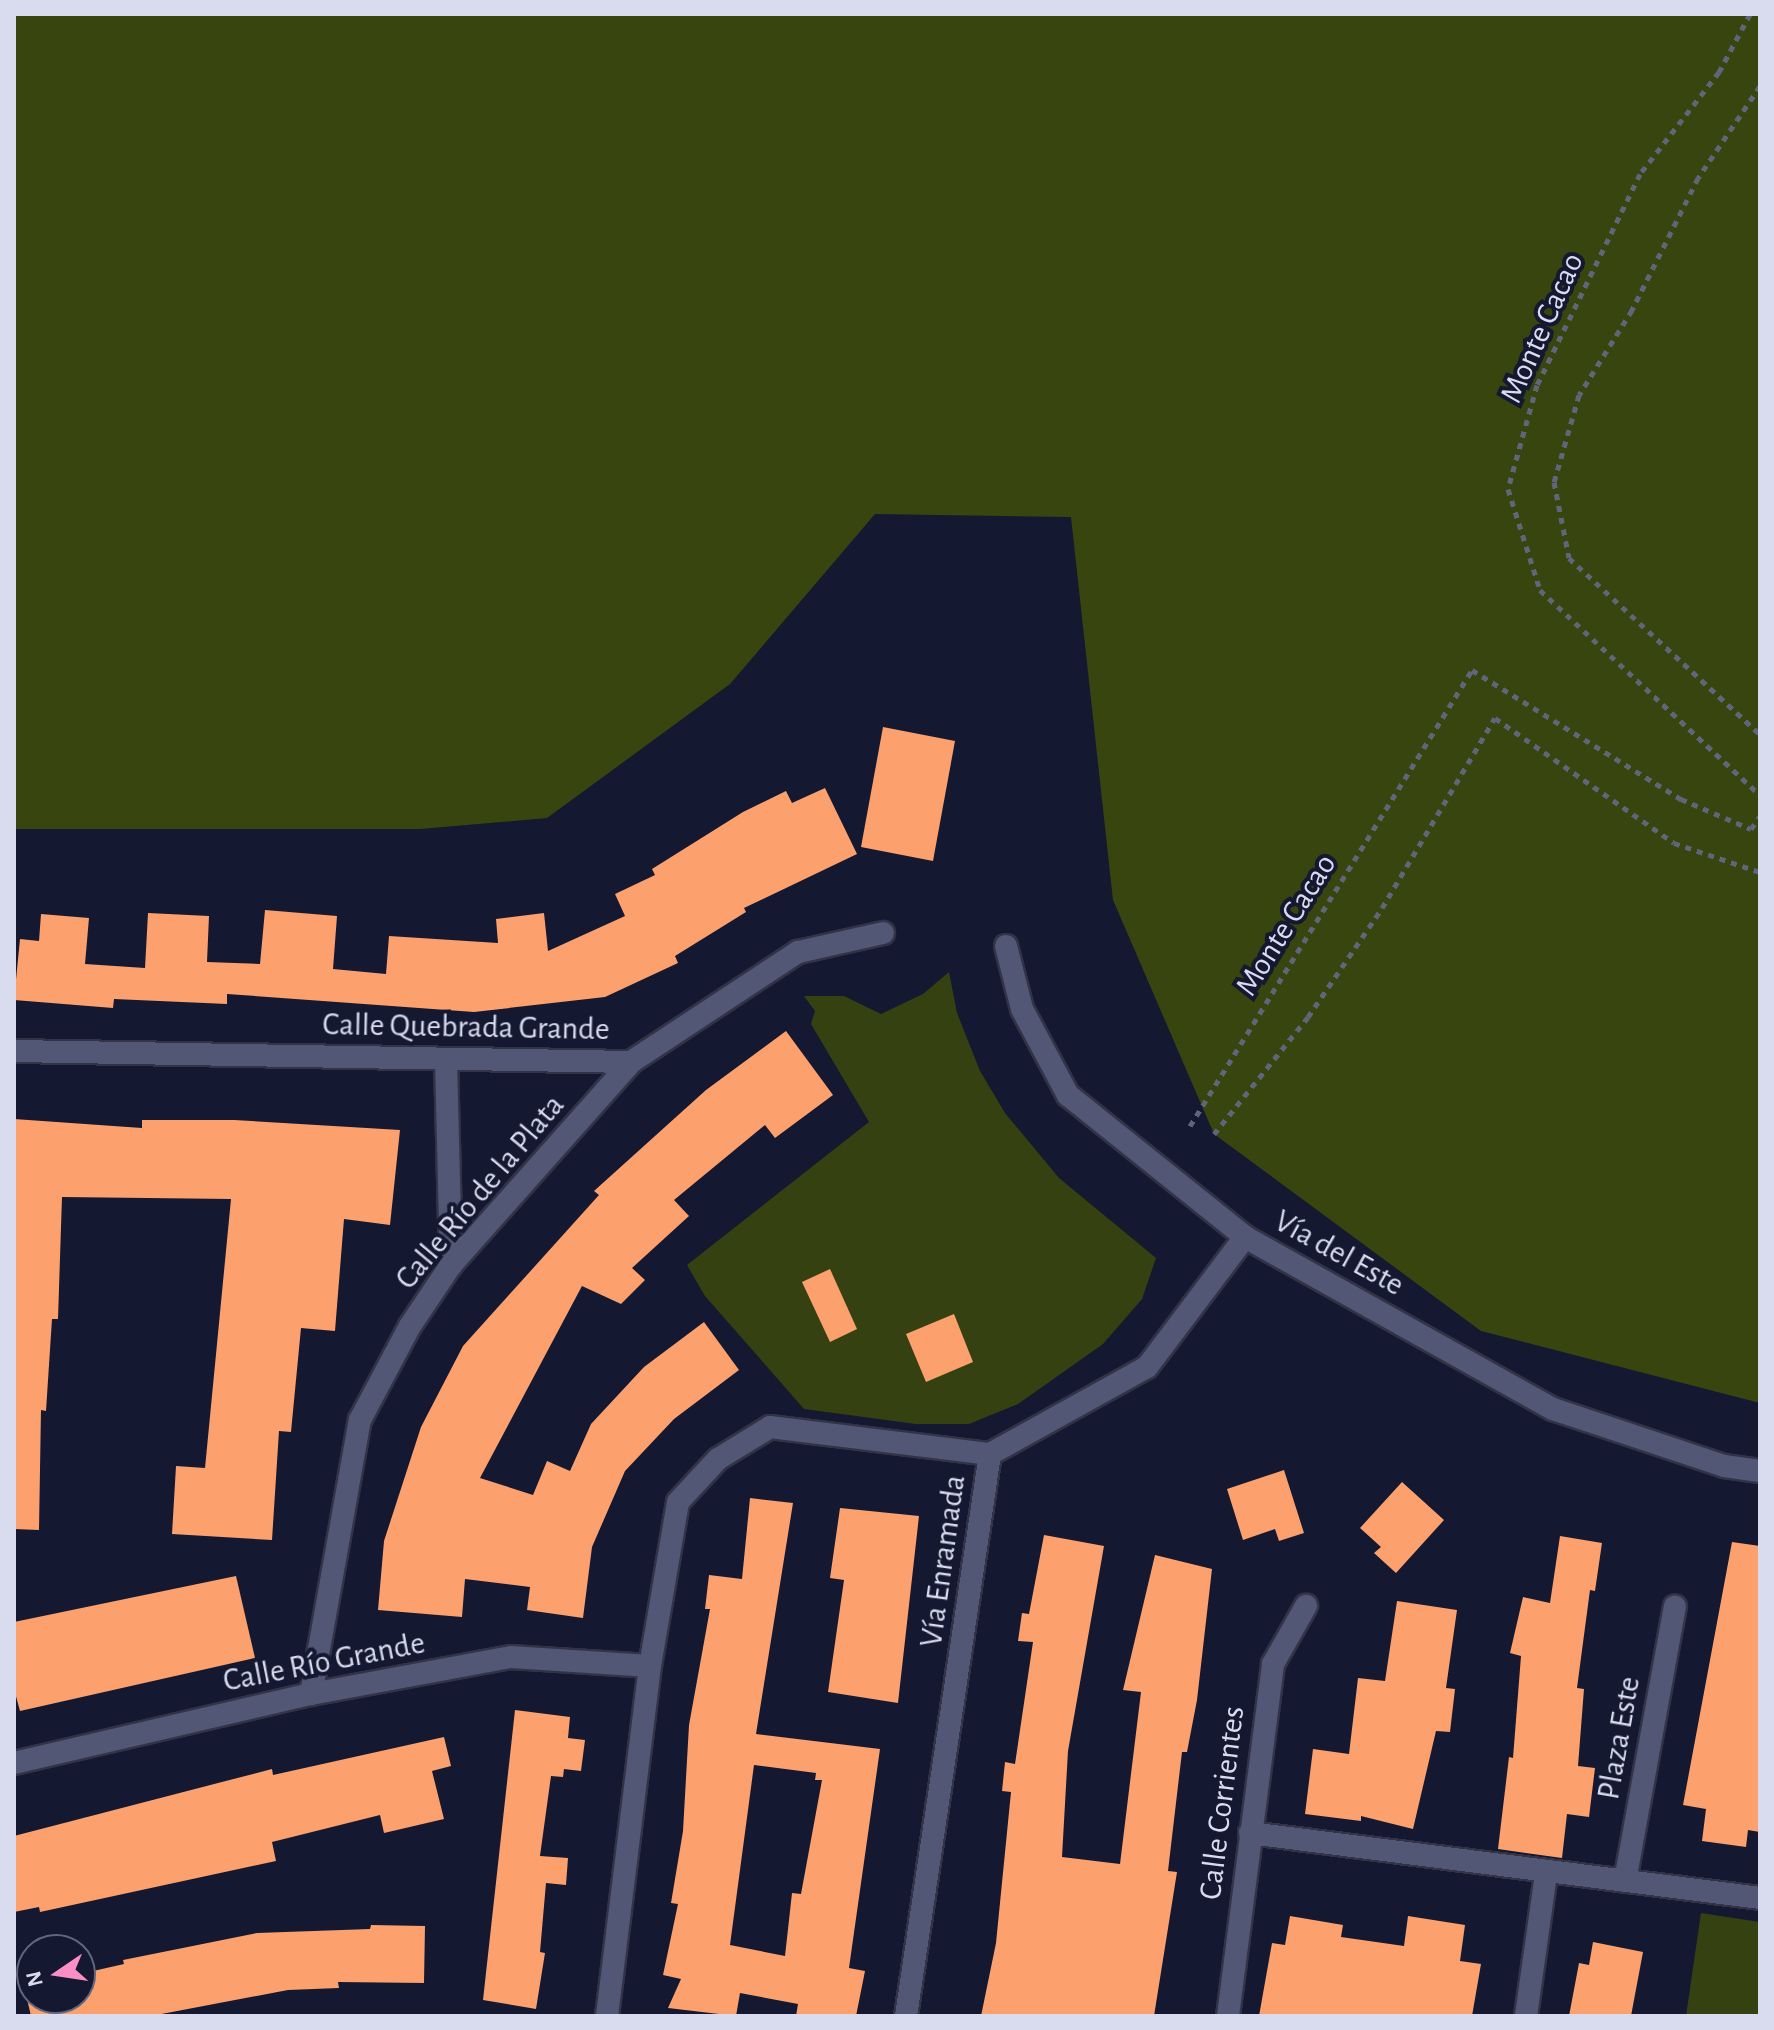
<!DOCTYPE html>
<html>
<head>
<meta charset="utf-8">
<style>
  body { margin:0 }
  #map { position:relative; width:1774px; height:2030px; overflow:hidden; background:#141831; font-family:"Alegreya Sans",sans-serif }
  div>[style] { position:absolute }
  .green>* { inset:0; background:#364111 }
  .forest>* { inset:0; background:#39450f }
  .building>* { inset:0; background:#fca16d }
  .path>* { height:5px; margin-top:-2.5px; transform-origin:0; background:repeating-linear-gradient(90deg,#61657b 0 6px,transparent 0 12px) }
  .roads { filter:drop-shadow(2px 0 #323347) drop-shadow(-2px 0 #323347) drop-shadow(0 2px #323347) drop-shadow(0 -2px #323347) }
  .minor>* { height:22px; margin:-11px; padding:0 11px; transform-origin:11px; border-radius:11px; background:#515775 }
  span { translate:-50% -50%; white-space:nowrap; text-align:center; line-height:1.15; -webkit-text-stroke:8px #141831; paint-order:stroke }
  .street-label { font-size:32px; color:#d8dcee }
  .frame { position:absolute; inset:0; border:16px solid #d8dcee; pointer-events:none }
  .north { position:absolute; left:16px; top:1934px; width:80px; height:80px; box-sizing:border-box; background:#141831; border:2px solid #62667d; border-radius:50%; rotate:257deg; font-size:22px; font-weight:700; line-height:32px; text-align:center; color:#d8dcee }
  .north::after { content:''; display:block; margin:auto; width:28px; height:36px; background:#fb8fc5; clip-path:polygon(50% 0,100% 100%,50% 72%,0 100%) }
</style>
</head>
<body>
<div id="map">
  <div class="green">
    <div style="clip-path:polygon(949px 972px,957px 1013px,980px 1071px,1005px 1113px,1059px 1178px,1156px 1258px,1142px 1299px,1103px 1344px,1018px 1404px,969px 1424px,916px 1424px,804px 1409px,705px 1296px,687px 1265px,869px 1122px,811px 1024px,815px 1011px,804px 996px,844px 996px,881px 1014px,923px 994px)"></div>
    <div style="clip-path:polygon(1701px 1913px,1760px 1922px,1760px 2016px,1686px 2016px)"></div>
  </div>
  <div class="forest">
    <div style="clip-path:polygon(14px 14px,1760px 14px,1760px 1403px,1481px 1331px,1214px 1134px,1113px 900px,1071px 517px,875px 514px,730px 684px,547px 818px,420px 829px,14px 829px)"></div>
  </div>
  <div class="building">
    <div style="clip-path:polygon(883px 727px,955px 741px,933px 861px,861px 847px)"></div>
    <div style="clip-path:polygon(825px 788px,857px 854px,744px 908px,746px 912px,675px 956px,678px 963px,605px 997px,474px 1012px,227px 994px,227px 1004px,114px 999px,113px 1008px,14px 1000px,20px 939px,39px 941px,41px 914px,89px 918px,85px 964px,145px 968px,148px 913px,209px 916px,207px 962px,260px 964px,265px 910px,337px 916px,333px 969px,386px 974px,389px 936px,498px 943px,496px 919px,544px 913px,548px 951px,625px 916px,615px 894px,655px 875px,652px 869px,743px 812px,786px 791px,792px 803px)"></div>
    <div style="clip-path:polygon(786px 1031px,833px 1095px,775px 1138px,765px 1125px,674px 1200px,689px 1216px,632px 1268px,645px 1280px,621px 1304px,582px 1286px,480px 1478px,533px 1495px,547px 1461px,570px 1471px,591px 1424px,644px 1367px,704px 1322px,739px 1370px,674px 1419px,625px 1471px,592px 1547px,583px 1618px,527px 1610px,530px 1587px,465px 1579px,462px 1617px,378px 1610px,384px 1541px,421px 1427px,463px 1346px,599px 1195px,594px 1191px,706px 1090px)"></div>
    <div style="clip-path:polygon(14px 1119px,142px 1128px,142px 1120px,234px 1120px,400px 1130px,390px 1225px,344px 1219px,335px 1331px,301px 1328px,291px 1432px,279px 1431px,272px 1540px,172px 1534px,176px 1466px,205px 1468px,231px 1199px,62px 1197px,58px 1319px,52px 1319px,46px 1411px,41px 1410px,39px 1530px,14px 1529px)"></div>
    <div style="clip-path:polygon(830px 1269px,857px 1329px,830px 1342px,802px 1282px)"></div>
    <div style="clip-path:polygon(954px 1314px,973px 1362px,926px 1382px,906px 1334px)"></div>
    <div style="clip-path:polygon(1284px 1470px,1304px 1533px,1279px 1541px,1275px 1529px,1243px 1540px,1227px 1489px)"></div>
    <div style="clip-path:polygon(1402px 1482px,1444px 1520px,1396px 1573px,1374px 1553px,1381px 1547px,1360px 1528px)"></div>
    <div style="clip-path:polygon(evenodd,750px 1498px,793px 1503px,756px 1734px,880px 1749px,849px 1968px,865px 1971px,856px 2016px,796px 2016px,798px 2004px,740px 1993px,736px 2016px,668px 2008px,681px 1979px,663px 1975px,678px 1904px,671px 1903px,683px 1831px,689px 1725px,710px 1609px,705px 1609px,709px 1575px,742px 1579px,750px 1498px,754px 1765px,816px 1773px,815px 1780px,822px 1780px,801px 1894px,792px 1893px,785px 1956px,730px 1945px,754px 1765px)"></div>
    <div style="clip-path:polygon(840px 1508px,919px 1516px,898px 1703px,828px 1692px,844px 1580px,830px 1578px)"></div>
    <div style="clip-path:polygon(1044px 1535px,1104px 1546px,1068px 1751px,1062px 1857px,1120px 1864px,1141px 1692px,1123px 1690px,1155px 1555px,1212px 1569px,1197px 1700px,1187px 1752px,1182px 1752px,1168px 1871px,1177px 1872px,1154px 2016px,981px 2016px,996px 1943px,1011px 1792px,1002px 1791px,1005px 1762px,1015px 1764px,1033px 1642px,1018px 1641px,1022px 1613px,1029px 1614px)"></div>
    <div style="clip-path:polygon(1560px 1536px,1602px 1543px,1595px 1591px,1590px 1590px,1577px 1688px,1584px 1689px,1578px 1766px,1595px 1768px,1589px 1817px,1567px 1814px,1562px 1858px,1498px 1849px,1509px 1757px,1513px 1758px,1521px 1656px,1510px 1653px,1523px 1597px,1550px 1603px)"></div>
    <div style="clip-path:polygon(1732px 1542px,1760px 1546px,1760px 1832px,1748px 1830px,1746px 1847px,1702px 1841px,1706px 1809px,1683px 1805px)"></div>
    <div style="clip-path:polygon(236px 1576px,255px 1658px,20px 1711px,14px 1689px,14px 1622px)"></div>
    <div style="clip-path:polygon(1397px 1601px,1457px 1610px,1446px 1688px,1455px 1689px,1450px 1732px,1436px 1731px,1413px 1829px,1361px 1816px,1361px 1821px,1305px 1814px,1313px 1749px,1349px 1754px,1358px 1678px,1385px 1681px)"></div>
    <div style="clip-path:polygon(515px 1710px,570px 1717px,568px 1738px,585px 1740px,581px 1771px,564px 1769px,563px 1777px,551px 1776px,540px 1856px,568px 1858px,566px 1885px,546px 1883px,540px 1952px,545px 1953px,536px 2009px,483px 2000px)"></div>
    <div style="clip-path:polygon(444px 1737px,451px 1766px,432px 1771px,444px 1819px,384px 1833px,380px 1815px,272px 1842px,276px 1861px,40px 1912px,39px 1907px,14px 1912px,14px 1836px,272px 1769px,273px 1775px)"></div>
    <div style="clip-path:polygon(1290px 1916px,1343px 1925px,1341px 1937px,1404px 1946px,1408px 1916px,1465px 1925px,1460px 1961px,1481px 1964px,1472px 2016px,1259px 2016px,1272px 1943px,1285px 1945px)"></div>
    <div style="clip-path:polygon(371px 1925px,425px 1926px,424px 1983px,338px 1982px,339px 1988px,288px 1990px,151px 2016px,31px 2016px,24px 1986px,32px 1984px,32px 1998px,80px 1998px,80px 1974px,124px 1964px,123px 1960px,257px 1933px,370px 1929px)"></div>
    <div style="clip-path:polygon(1593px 1942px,1643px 1952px,1631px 2016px,1569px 2016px,1579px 1963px,1589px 1965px)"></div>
  </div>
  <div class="path">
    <div style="left:1750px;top:14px;width:66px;rotate:118.1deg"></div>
    <div style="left:1719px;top:72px;width:129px;rotate:127.8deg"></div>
    <div style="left:1640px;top:174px;width:235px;rotate:116deg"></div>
    <div style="left:1537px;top:385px;width:108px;rotate:105.6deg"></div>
    <div style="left:1508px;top:489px;width:106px;rotate:72.4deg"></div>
    <div style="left:1540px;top:590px;width:301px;rotate:43deg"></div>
    <div style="left:1760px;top:86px;width:111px;rotate:124deg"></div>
    <div style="left:1698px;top:178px;width:148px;rotate:116.6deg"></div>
    <div style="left:1632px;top:310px;width:100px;rotate:121.9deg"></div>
    <div style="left:1579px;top:395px;width:91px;rotate:106deg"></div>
    <div style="left:1554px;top:482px;width:77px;rotate:78.8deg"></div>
    <div style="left:1569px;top:558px;width:260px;rotate:42.7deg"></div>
    <div style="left:1190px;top:1126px;width:536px;rotate:-58.27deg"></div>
    <div style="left:1472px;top:670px;width:246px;rotate:31.7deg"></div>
    <div style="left:1681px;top:799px;width:76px;rotate:23.2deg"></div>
    <div style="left:1751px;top:829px;width:16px;rotate:-55deg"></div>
    <div style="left:1214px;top:1134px;width:150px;rotate:-51.2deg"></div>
    <div style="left:1308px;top:1017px;width:132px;rotate:-55.8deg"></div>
    <div style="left:1382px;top:908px;width:221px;rotate:-59.3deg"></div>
    <div style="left:1495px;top:718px;width:218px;rotate:34.9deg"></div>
    <div style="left:1674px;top:843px;width:91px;rotate:18.6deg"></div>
  </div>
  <div class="roads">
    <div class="minor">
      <div style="left:1006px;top:946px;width:65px;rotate:75.7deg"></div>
      <div style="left:1022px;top:1009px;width:98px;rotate:61.9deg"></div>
      <div style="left:1068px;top:1095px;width:227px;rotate:38.7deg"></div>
      <div style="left:1245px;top:1237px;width:353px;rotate:29.2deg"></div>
      <div style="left:1553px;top:1409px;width:180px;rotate:18.4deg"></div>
      <div style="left:1724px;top:1466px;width:36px;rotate:8deg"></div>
      <div style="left:14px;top:1051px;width:617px;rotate:1.02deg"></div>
      <div style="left:631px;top:1062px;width:200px;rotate:-33.4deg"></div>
      <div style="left:798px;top:952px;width:87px;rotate:-12.6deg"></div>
      <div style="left:446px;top:1059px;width:206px;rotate:88.6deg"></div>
      <div style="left:311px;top:1694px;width:278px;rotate:-79.9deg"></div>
      <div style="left:360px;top:1420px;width:106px;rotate:-62deg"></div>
      <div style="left:410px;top:1326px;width:73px;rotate:-56.1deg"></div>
      <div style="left:451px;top:1265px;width:271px;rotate:-48.4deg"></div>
      <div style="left:14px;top:1763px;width:305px;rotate:-13.1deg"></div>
      <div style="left:311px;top:1694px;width:203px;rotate:-10.5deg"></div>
      <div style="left:511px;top:1657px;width:139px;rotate:3.7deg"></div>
      <div style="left:1250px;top:1833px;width:514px;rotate:7.26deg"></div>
      <div style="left:1625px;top:1881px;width:279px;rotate:-79.7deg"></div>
      <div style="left:607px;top:2016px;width:353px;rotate:-83deg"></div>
      <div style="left:650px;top:1666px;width:166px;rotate:-80.3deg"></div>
      <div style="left:678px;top:1502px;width:59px;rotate:-47.1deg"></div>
      <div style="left:718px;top:1459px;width:61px;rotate:-31.6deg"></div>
      <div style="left:770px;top:1427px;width:222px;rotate:7deg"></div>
      <div style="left:906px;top:2016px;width:568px;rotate:-81.5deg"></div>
      <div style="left:990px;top:1454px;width:179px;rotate:-29deg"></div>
      <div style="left:1147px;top:1367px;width:163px;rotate:-53deg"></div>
      <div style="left:1228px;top:2016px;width:355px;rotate:-82.7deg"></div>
      <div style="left:1273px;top:1664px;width:67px;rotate:-60.4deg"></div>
      <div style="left:1526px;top:2016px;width:144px;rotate:-82deg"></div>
    </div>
  </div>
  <div class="street-label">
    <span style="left:1542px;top:328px;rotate:-66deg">Monte Cacao</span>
    <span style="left:1286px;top:925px;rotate:-58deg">Monte Cacao</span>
    <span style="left:466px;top:1027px;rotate:1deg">Calle Quebrada Grande</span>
    <span style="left:480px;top:1192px;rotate:-50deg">Calle Río de la Plata</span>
    <span style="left:1339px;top:1253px;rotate:29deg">Vía del Este</span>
    <span style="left:943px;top:1561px;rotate:-82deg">Vía Enramada</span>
    <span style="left:324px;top:1662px;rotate:-11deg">Calle Río Grande</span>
    <span style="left:1619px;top:1738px;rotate:-80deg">Plaza Este</span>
    <span style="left:1222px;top:1803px;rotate:-83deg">Calle Corrientes</span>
  </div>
  <div class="frame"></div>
  <div class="north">N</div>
</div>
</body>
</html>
